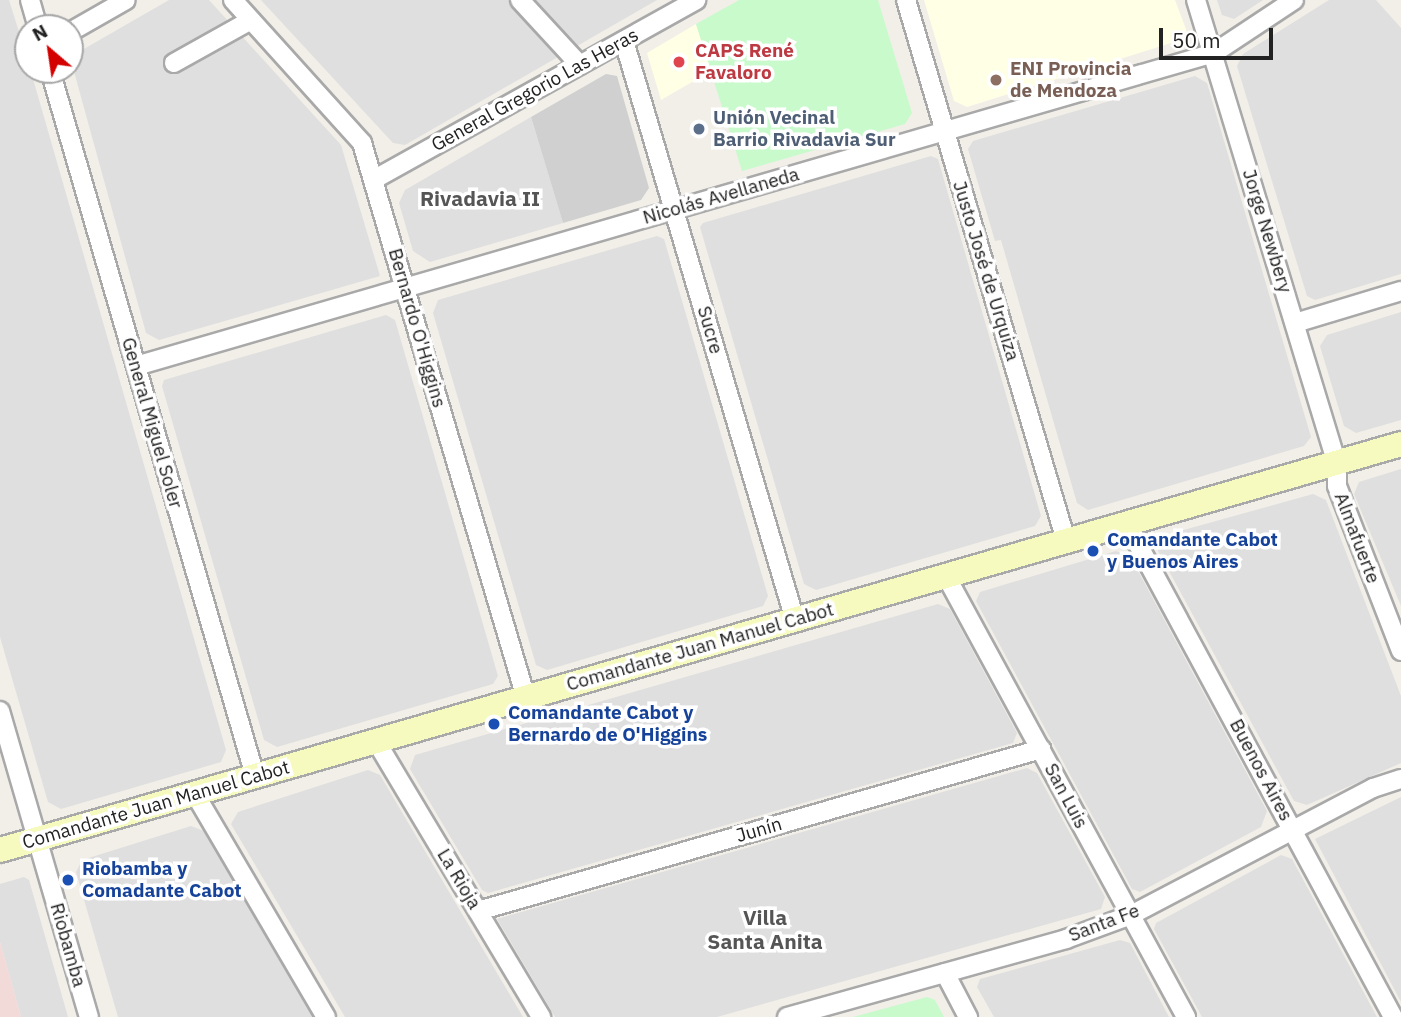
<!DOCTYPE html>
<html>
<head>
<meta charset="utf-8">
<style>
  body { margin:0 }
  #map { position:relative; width:1401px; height:1017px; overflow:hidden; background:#f2efe9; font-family:"IBM Plex Sans",sans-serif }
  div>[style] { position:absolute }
  .residential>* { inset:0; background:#e0dfdf }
  .commercial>* { inset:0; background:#f2dad9 }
  .education>* { inset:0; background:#ffffe5 }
  .religious>* { inset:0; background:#d0d0d0 }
  .park>* { inset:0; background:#c8facc }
  .roads { filter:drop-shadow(2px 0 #a9a9a9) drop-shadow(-2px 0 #a9a9a9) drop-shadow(0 2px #a9a9a9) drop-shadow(0 -2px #a9a9a9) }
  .minor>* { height:18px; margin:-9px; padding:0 9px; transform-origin:9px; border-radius:9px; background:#fff }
  .secondary>* { height:24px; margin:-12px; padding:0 12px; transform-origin:12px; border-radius:12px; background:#f7fabf }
  .dots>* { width:19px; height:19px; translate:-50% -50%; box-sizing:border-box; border:4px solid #fff; border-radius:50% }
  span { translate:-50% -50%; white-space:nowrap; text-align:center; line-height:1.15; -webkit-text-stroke:7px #fff; paint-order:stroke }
  .health-label { font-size:19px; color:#be3a42; font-weight:700 }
  .left { translate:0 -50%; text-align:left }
  .education-label { font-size:19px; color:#785e54; font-weight:700 }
  .street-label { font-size:19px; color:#222 }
  .service-label { font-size:19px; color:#4e5e75; font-weight:700 }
  .transit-label { font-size:19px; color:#164399; font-weight:700 }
  .neighbourhood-label { font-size:21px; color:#555; font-weight:700 }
  .north { position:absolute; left:14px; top:14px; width:70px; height:70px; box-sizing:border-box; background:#fff; border:2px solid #a7a7a7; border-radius:50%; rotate:331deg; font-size:19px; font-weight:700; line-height:28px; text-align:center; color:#222 }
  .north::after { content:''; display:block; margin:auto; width:24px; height:32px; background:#d40000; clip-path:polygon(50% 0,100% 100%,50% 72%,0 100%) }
  .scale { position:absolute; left:1159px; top:28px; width:114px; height:32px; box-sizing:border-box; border:4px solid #222; border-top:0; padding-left:9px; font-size:21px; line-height:24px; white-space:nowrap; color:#222; -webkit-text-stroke:5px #fff; paint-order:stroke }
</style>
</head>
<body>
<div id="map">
  <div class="residential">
    <div style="clip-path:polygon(0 0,9px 0,25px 51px,226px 750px,221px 762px,61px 809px,48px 802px,0 637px)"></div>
    <div style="clip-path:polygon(169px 0,209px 0,341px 145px,380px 276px,159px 340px,146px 333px,70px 57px)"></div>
    <div style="clip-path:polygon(261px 0,657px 0,405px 145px,393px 143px)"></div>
    <div style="clip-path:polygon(1217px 0,1263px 0,1234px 19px,1222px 15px)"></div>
    <div style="clip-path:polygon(1329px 0,1376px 0,1401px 28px,1401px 274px,1315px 300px,1307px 296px,1237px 66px,1243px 54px)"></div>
    <div style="clip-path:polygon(1195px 76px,1207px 83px,1311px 437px,1304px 446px,1088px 510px,1077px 503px,1001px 240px,995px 241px,968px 149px,973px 141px)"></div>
    <div style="clip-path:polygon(531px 117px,563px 223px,430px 262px,413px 251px,399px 203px,405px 190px)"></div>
    <div style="clip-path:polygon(931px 156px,938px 159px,1041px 516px,1035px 526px,816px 590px,804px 584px,700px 227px,703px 223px)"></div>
    <div style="clip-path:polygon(657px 236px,664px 239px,768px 596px,763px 606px,547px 670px,536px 665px,433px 313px,438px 300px)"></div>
    <div style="clip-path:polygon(1401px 312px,1401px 420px,1356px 433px,1344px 426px,1320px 346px,1327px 335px)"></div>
    <div style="clip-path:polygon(386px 315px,395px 320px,498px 676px,493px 684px,277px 747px,264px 740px,162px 386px,164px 380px)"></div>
    <div style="clip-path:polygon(1401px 469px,1401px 606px,1354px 494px,1359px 482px)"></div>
    <div style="clip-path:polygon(1313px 494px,1326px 500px,1401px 696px,1401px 763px,1307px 805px,1294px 801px,1157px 549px,1162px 536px)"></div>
    <div style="clip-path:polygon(1116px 551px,1130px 556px,1267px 811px,1261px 827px,1140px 892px,1132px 889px,976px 601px,980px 592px)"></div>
    <div style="clip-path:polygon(938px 604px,950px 609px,1017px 733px,1013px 743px,488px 893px,482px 890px,410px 769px,415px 755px)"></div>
    <div style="clip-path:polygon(1027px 768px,1037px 773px,1105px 897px,1101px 909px,717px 1017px,555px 1017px,497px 919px)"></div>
    <div style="clip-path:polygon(368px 770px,380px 775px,523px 1017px,345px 1017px,231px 824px,238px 812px)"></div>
    <div style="clip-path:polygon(1401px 797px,1401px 1002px,1315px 839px)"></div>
    <div style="clip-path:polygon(191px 826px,204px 831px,313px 1017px,118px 1017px,76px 872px,82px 860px)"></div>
    <div style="clip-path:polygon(1281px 855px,1292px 859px,1377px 1017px,1202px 1017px,1154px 929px,1156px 923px)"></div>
    <div style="clip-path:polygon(24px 877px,29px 880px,68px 1017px,21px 1017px,0 942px,0 884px)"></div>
    <div style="clip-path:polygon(1120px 940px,1130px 943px,1169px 1017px,994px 1017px,977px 987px,980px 979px)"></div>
  </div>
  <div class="commercial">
    <div style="clip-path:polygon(0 942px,9px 974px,21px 1017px,0 1017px)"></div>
  </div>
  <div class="education">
    <div style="clip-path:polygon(924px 0,1175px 0,1187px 32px,1181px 44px,1174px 47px,1171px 43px,967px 107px,954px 101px)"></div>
    <div style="clip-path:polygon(696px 24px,711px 71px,661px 100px,647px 53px)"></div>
  </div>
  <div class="religious">
    <div style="clip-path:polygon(606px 74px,617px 76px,649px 188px,641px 200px,563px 223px,531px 117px)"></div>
  </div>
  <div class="park">
    <div style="clip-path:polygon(739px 0,878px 0,912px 113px,905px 124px,742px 171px,696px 24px)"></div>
    <div style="clip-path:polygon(927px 997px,935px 1000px,944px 1017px,853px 1017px)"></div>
  </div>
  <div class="roads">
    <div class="minor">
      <div style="left:30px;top:0;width:29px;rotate:74deg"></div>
      <div style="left:233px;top:0;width:193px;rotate:47.9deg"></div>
      <div style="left:362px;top:143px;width:579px;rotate:73.54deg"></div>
      <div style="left:520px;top:0;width:88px;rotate:47.3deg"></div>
      <div style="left:906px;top:0;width:564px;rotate:73.52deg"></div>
      <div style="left:1196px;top:0;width:484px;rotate:73.1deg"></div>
      <div style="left:1337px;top:463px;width:23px;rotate:90deg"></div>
      <div style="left:1337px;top:486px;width:177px;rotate:68.8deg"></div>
      <div style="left:70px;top:32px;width:64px;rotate:-29.7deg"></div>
      <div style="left:624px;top:41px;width:604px;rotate:73.55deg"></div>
      <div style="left:174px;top:63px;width:88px;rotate:-29.2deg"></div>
      <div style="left:50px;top:70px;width:735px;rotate:73.81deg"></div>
      <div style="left:373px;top:180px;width:370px;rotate:-29.1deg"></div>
      <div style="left:1295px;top:323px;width:111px;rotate:-16.8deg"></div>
      <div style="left:136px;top:366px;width:1123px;rotate:-16.19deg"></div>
      <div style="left:1214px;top:53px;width:96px;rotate:-33.5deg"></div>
      <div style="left:1127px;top:524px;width:560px;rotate:61.65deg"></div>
      <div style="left:946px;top:576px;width:502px;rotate:61.44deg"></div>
      <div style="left:0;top:711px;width:319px;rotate:73.8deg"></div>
      <div style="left:376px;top:741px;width:322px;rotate:59.1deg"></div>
      <div style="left:195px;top:794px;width:259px;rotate:59.6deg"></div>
      <div style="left:478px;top:911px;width:586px;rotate:-16.05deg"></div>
      <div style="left:945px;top:973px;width:50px;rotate:62.4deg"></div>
      <div style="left:787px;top:1017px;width:290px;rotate:-15.6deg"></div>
      <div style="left:1066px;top:939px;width:69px;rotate:-20.3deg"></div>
      <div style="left:1131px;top:915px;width:273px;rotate:-27.7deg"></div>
      <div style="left:1373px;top:788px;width:29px;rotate:-18deg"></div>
    </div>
    <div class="secondary">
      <div style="left:0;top:850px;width:1459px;rotate:-16.16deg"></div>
    </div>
  </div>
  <div class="dots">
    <div style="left:679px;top:62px;background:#e0444e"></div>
    <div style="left:996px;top:80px;background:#8d6e63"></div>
    <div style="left:699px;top:129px;background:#5c6f8a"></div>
    <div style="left:1093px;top:551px;background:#1a4fb4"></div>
    <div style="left:494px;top:724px;background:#1a4fb4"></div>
    <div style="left:68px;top:880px;background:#1a4fb4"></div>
  </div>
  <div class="health-label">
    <span class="left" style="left:695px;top:62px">CAPS René<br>Favaloro</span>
  </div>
  <div class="education-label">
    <span class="left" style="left:1010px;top:80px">ENI Provincia<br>de Mendoza</span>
  </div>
  <div class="street-label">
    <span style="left:535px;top:90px;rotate:-29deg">General Gregorio Las Heras</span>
    <span style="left:721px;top:196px;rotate:-16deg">Nicolás Avellaneda</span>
    <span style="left:1267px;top:231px;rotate:73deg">Jorge Newbery</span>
    <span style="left:986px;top:271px;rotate:73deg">Justo José de Urquiza</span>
    <span style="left:417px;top:328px;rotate:74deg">Bernardo O'Higgins</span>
    <span style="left:710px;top:330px;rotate:74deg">Sucre</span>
    <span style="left:152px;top:423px;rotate:74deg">General Miguel Soler</span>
    <span style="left:1357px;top:538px;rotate:69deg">Almafuerte</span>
    <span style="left:700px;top:647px;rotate:-16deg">Comandante Juan Manuel Cabot</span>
    <span style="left:1261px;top:770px;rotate:62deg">Buenos Aires</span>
    <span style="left:1066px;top:796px;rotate:62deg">San Luis</span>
    <span style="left:156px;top:805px;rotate:-16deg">Comandante Juan Manuel Cabot</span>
    <span style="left:759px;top:830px;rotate:-16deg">Junín</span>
    <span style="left:459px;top:879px;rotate:59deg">La Rioja</span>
    <span style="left:1104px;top:923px;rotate:-21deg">Santa Fe</span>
    <span style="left:68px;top:945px;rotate:74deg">Riobamba</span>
  </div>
  <div class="service-label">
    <span class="left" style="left:713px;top:129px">Unión Vecinal<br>Barrio Rivadavia Sur</span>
  </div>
  <div class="transit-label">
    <span class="left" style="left:1107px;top:551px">Comandante Cabot<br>y Buenos Aires</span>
    <span class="left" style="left:508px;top:724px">Comandante Cabot y<br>Bernardo de O'Higgins</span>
    <span class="left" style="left:82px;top:880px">Riobamba y<br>Comadante Cabot</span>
  </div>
  <div class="neighbourhood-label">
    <span style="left:480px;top:198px">Rivadavia II</span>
    <span style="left:765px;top:929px">Villa<br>Santa Anita</span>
  </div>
  <div class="north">N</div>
  <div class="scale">50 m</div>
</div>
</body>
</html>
